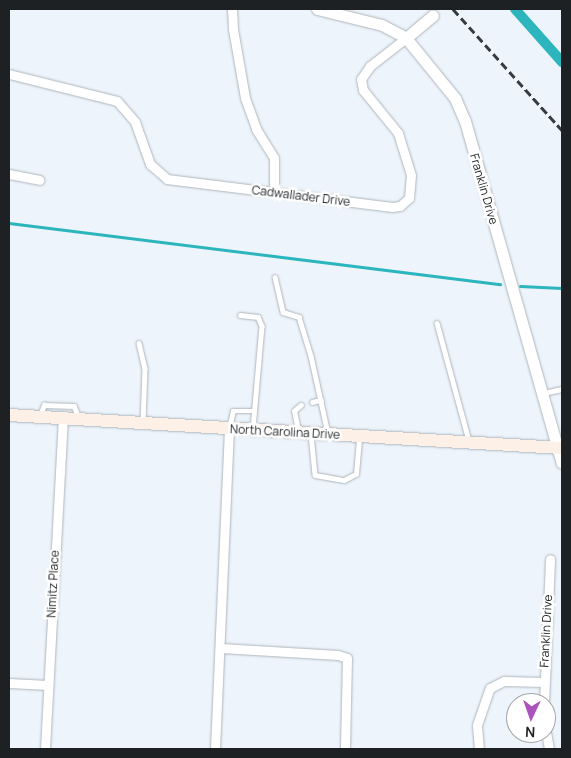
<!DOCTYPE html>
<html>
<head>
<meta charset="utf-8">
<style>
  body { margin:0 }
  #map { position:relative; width:571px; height:758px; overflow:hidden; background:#edf4fb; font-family:Manrope,sans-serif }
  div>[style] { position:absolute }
  .stream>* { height:3px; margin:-1.5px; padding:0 1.5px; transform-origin:1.5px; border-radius:1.5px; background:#2db5bd }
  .canal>* { height:10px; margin:-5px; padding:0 5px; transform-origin:5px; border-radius:5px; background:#2db5bd }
  .roads { filter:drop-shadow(0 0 1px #aeb5bb) drop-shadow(0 0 1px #aeb5bb) }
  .service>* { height:4.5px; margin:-2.25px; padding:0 2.25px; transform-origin:2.25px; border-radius:2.25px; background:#fff }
  .minor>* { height:9px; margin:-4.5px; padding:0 4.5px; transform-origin:4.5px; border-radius:4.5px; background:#fff }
  .tertiary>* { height:11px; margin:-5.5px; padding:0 5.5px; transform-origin:5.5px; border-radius:5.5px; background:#fff }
  .secondary>* { height:12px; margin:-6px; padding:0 6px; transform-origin:6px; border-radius:6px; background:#fdf0e6 }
  .rail>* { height:3px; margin-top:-1.5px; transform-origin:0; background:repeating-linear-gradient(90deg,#383b3e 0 8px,transparent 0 12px) }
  span { translate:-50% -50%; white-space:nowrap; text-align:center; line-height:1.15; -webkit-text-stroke:5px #fff; paint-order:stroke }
  .street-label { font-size:12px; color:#1e2123 }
  .frame { position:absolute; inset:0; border:10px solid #1e2123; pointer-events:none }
  .north { position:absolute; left:506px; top:693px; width:50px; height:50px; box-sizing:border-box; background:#fff; border:1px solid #a5a6a7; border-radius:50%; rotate:183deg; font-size:14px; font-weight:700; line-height:20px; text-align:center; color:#1e2123 }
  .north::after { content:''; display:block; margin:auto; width:18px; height:22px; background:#ac52bd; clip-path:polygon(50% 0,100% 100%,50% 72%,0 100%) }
</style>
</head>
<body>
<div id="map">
  <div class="stream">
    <i style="left:9px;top:223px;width:495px;rotate:7.1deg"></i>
    <i style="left:520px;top:286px;width:42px;rotate:2.7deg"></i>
  </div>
  <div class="canal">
    <i style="left:515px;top:9px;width:71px;rotate:48.4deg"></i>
  </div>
  <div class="roads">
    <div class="service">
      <i style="left:275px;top:277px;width:36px;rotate:77deg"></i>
      <i style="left:283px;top:312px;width:17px;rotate:17deg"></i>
      <i style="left:299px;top:317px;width:41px;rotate:72.9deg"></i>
      <i style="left:311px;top:356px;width:79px;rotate:77.6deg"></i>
      <i style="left:240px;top:315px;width:18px;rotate:6deg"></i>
      <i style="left:258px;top:317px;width:10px;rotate:66deg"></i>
      <i style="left:262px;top:326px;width:102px;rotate:95deg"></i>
      <i style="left:437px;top:323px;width:122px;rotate:74.8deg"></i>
      <i style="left:139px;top:343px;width:26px;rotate:77deg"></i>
      <i style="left:145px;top:368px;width:54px;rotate:92.1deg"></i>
      <i style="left:543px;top:393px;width:19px;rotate:-12deg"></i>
      <i style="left:312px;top:402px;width:9px;rotate:-13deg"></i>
      <i style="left:40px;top:415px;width:11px;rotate:-68deg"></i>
      <i style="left:44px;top:405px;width:30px;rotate:2deg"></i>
      <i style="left:74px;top:406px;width:13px;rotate:67deg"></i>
      <i style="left:229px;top:428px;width:17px;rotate:-77deg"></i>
      <i style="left:233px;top:411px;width:21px"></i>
      <i style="left:298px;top:431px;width:20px;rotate:-101deg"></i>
      <i style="left:294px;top:411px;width:9px;rotate:-41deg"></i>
      <i style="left:311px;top:434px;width:41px;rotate:84.4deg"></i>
      <i style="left:315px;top:475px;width:29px;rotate:10deg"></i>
      <i style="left:344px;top:480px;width:13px;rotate:-27deg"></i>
      <i style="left:356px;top:474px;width:36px;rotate:-85deg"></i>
    </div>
    <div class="minor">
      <i style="left:232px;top:9px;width:20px;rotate:87deg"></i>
      <i style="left:233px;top:29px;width:70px;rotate:80.1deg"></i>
      <i style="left:245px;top:98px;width:33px;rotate:70deg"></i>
      <i style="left:256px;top:129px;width:34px;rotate:58deg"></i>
      <i style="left:274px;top:158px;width:35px;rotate:90deg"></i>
      <i style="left:9px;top:74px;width:111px;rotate:14deg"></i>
      <i style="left:117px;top:101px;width:28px;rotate:49deg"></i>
      <i style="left:135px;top:122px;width:45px;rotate:70.3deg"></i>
      <i style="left:150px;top:164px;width:23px;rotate:41deg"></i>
      <i style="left:167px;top:179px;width:227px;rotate:7.1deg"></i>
      <i style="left:392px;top:207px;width:8px;rotate:-7deg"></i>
      <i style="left:400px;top:206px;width:12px;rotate:-42deg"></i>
      <i style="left:409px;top:198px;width:23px;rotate:-85deg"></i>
      <i style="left:411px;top:175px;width:44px;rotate:-107.2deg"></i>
      <i style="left:398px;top:133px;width:55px;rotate:-129.1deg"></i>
      <i style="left:363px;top:90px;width:11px;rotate:-100deg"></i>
      <i style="left:361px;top:79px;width:16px;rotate:-55deg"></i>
      <i style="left:370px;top:66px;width:46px;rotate:-37.9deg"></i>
      <i style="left:9px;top:174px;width:31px;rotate:11deg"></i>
      <i style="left:221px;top:648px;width:117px;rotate:3.4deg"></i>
      <i style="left:338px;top:655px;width:9px;rotate:18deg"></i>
      <i style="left:347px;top:658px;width:91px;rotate:91.3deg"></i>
      <i style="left:9px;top:683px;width:39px;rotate:3deg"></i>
      <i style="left:544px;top:703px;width:144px;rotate:-87.6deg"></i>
      <i style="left:546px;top:732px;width:17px;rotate:80deg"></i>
      <i style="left:45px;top:749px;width:330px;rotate:-86.9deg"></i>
      <i style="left:215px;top:749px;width:320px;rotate:-87.5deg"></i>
      <i style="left:479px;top:749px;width:24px;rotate:-95deg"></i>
      <i style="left:477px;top:725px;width:39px;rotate:-71deg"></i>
      <i style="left:490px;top:688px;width:16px;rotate:-27deg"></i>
      <i style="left:504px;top:681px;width:40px;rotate:1.4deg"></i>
    </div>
    <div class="tertiary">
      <i style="left:317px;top:9px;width:67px;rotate:13.8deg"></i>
      <i style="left:382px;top:25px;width:27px;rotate:28deg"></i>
      <i style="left:406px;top:38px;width:77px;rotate:50.8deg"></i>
      <i style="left:455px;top:98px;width:25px;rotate:67deg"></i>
      <i style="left:465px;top:121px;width:355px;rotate:74.2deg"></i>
      <i style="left:406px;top:38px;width:35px;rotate:-40deg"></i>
    </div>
    <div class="secondary">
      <i style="left:9px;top:415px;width:554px;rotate:3.42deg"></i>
    </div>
  </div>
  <div class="rail">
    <i style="left:453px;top:9px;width:163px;rotate:48deg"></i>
  </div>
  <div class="street-label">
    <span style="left:484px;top:189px;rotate:74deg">Franklin Drive</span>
    <span style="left:301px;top:196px;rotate:7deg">Cadwallader Drive</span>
    <span style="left:285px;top:432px;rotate:3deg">North Carolina Drive</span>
    <span style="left:53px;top:584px;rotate:-87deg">Nimitz Place</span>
    <span style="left:546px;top:631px;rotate:-87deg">Franklin Drive</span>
  </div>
  <div class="frame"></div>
  <div class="north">N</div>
</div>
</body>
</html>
